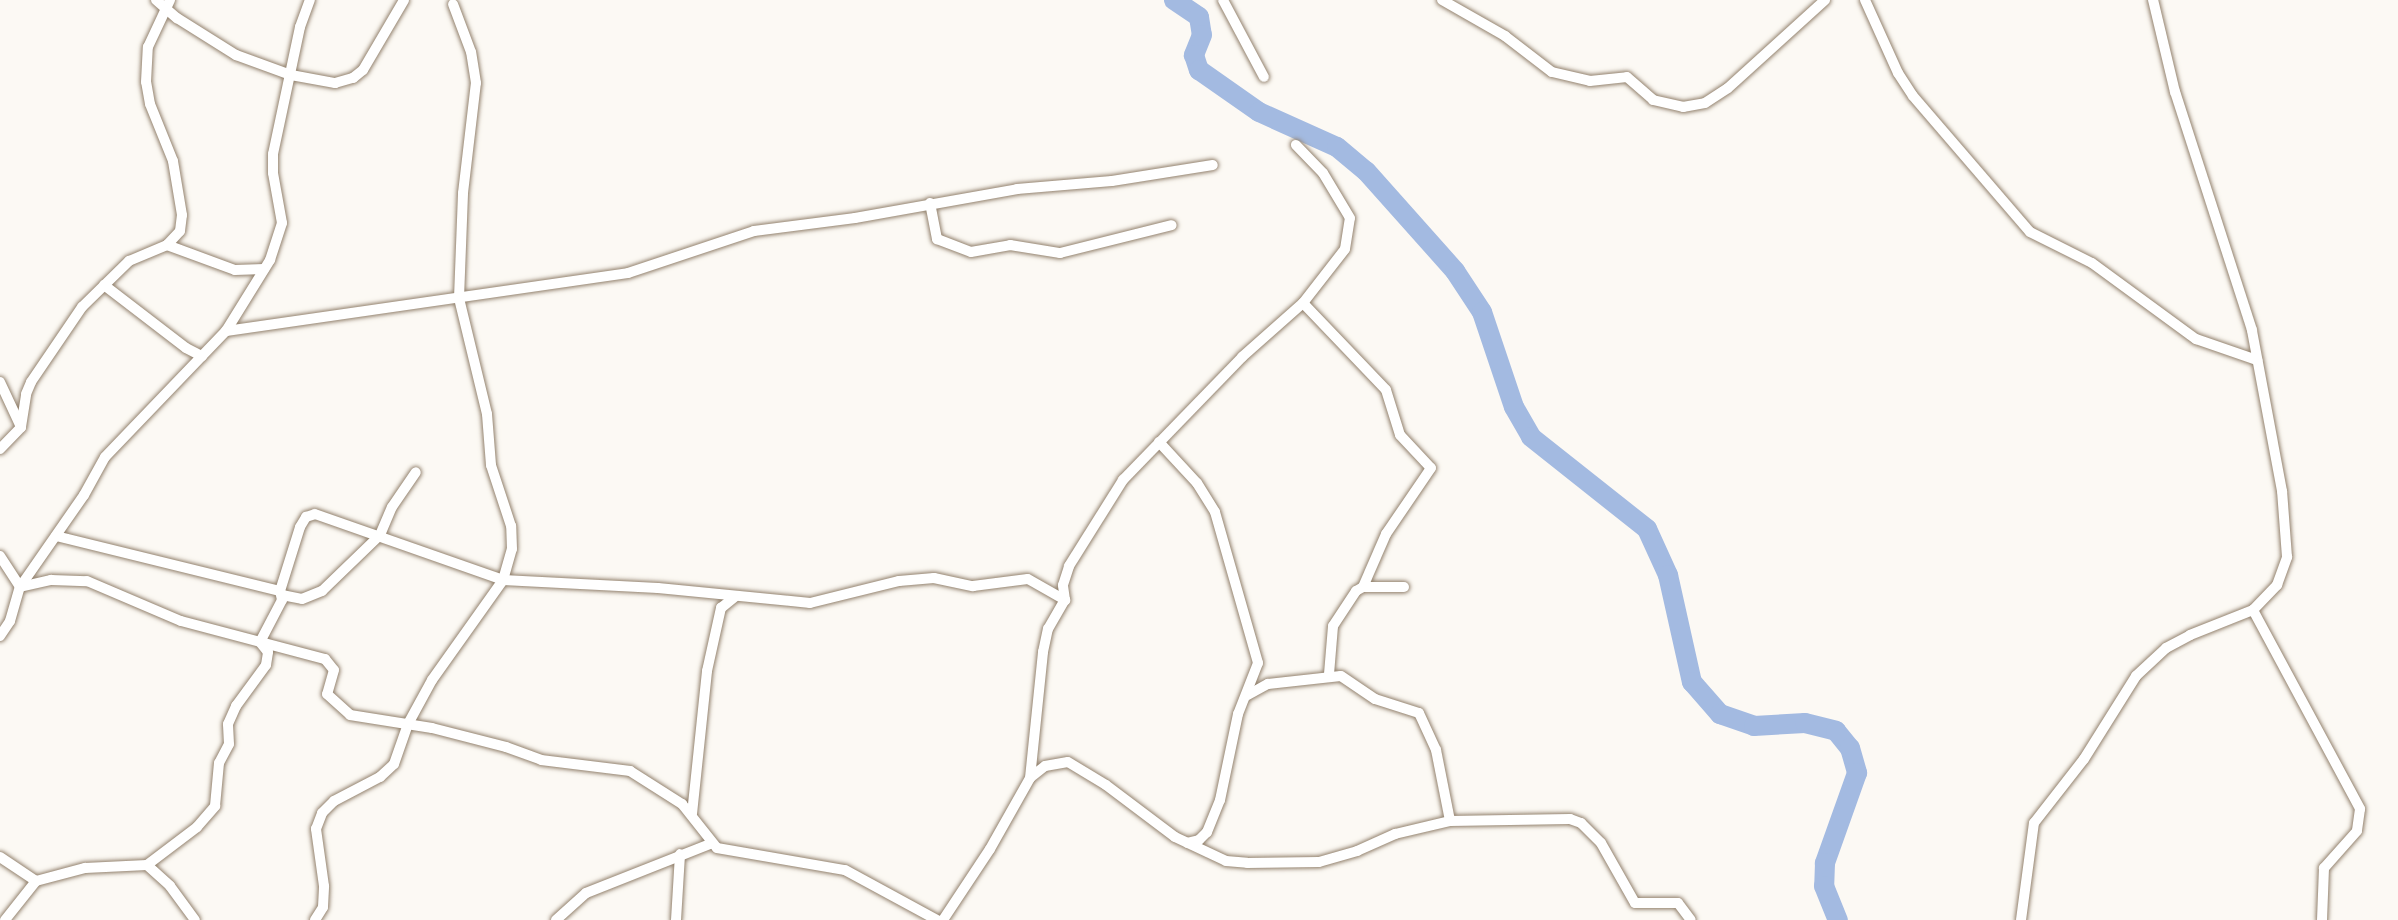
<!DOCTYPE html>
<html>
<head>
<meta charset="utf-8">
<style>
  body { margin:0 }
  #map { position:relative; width:2398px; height:920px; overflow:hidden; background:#fcf9f4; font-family:"Times New Roman",serif }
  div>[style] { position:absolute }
  .river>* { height:20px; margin:-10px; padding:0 10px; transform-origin:10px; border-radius:10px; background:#a3bae1 }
  .roads { filter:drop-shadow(0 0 2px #93826e) drop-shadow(0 0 2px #93826e) }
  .street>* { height:10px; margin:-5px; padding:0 5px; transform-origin:5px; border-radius:5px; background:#fff }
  span { translate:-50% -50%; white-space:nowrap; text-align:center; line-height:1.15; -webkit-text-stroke:5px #fff; paint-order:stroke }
</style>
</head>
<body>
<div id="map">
  <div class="river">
    <i style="left:1174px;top:0;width:30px;rotate:34deg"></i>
    <i style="left:1199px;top:17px;width:18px;rotate:81deg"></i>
    <i style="left:1202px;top:35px;width:22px;rotate:112deg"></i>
    <i style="left:1194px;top:55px;width:16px;rotate:72deg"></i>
    <i style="left:1199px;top:70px;width:73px;rotate:35deg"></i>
    <i style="left:1259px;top:112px;width:85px;rotate:24.2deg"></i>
    <i style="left:1337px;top:147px;width:38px;rotate:40deg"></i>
    <i style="left:1366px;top:171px;width:134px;rotate:48.3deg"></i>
    <i style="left:1455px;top:271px;width:49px;rotate:56.6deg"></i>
    <i style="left:1482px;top:312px;width:100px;rotate:71.4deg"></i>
    <i style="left:1514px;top:407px;width:34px;rotate:60deg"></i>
    <i style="left:1531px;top:437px;width:148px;rotate:38.4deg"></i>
    <i style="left:1647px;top:529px;width:51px;rotate:65.5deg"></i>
    <i style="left:1668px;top:575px;width:110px;rotate:77.4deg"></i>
    <i style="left:1692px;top:682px;width:43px;rotate:48.8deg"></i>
    <i style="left:1720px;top:714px;width:36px;rotate:19deg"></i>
    <i style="left:1754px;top:726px;width:51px;rotate:-3.4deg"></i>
    <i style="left:1805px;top:723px;width:32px;rotate:14deg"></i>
    <i style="left:1836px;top:731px;width:22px;rotate:51deg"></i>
    <i style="left:1850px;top:748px;width:26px;rotate:74deg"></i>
    <i style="left:1857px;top:773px;width:96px;rotate:109.6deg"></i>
    <i style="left:1825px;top:863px;width:23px;rotate:92deg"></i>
    <i style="left:1824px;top:886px;width:37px;rotate:68deg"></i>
  </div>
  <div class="roads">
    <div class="street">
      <i style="left:156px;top:0;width:28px;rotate:41deg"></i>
      <i style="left:177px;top:18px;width:70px;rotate:32.1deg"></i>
      <i style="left:236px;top:55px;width:59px;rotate:20deg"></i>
      <i style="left:291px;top:75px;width:45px;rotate:10.3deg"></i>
      <i style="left:335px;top:83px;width:19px;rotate:-16deg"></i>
      <i style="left:353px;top:78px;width:13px;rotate:-39deg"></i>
      <i style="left:363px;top:70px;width:81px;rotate:-59.6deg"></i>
      <i style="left:1223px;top:0;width:87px;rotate:62deg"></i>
      <i style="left:1442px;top:0;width:73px;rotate:29.7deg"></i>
      <i style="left:1505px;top:36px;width:59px;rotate:37.5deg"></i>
      <i style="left:1552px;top:72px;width:39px;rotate:13deg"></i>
      <i style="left:1590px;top:81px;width:37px;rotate:-6deg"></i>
      <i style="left:1627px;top:77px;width:35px;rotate:41deg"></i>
      <i style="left:1653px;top:100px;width:31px;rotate:13deg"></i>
      <i style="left:1683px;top:107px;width:22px;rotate:-10deg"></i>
      <i style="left:1705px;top:103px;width:27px;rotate:-33deg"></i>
      <i style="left:1728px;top:88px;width:131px;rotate:-42.2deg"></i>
      <i style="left:1865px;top:0;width:80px;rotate:65.7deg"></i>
      <i style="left:1898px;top:73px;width:27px;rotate:57deg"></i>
      <i style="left:1913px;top:96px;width:179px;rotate:49.3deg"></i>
      <i style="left:2030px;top:232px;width:69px;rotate:26.6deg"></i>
      <i style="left:2092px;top:263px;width:129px;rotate:36.2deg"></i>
      <i style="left:2196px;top:339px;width:65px;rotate:19deg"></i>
      <i style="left:930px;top:203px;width:37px;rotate:79deg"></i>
      <i style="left:937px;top:239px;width:36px;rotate:21deg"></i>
      <i style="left:971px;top:252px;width:40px;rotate:-10deg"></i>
      <i style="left:1010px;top:245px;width:51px;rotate:9.1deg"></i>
      <i style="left:1060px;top:253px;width:115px;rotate:-14deg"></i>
      <i style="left:167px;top:245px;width:72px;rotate:20.2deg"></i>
      <i style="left:235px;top:270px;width:29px;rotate:-2deg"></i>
      <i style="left:104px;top:285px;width:103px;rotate:37.5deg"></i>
      <i style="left:186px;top:348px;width:18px;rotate:27deg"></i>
      <i style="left:1303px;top:303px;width:120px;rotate:46.3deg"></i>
      <i style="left:1386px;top:390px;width:47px;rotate:72.7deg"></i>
      <i style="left:1400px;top:435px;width:45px;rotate:46.8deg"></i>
      <i style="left:1431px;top:468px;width:80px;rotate:124.3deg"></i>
      <i style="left:1386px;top:534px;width:58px;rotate:113.5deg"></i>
      <i style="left:226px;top:331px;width:406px;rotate:-8.2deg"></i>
      <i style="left:628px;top:273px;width:133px;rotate:-18.4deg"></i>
      <i style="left:754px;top:231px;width:102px;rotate:-7.3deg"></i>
      <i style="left:855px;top:218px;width:165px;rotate:-10.1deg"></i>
      <i style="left:1017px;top:189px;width:95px;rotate:-4.8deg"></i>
      <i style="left:1112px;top:181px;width:102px;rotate:-9deg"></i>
      <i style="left:0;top:382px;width:50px;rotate:65deg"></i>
      <i style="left:1159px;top:442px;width:56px;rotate:47.2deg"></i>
      <i style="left:1197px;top:483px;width:34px;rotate:58deg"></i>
      <i style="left:1215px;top:512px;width:157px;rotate:74.1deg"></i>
      <i style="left:1258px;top:663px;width:55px;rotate:111.4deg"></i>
      <i style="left:1238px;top:714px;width:88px;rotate:101.8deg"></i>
      <i style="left:1220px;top:800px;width:35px;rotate:112deg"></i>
      <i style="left:1207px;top:832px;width:11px;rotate:135deg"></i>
      <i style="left:1199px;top:840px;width:12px;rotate:166deg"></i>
      <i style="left:0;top:449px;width:30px;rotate:-46deg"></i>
      <i style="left:21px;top:427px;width:33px;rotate:-81deg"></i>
      <i style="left:26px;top:394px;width:13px;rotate:-67deg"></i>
      <i style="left:31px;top:382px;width:91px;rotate:-55.8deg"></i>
      <i style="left:82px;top:307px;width:66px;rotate:-44.4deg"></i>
      <i style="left:129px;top:261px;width:41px;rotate:-22.8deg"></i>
      <i style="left:167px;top:245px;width:19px;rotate:-47deg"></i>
      <i style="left:180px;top:231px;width:16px;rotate:-83deg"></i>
      <i style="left:182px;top:215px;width:55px;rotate:-99.5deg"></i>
      <i style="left:173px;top:161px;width:61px;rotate:-112deg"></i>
      <i style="left:150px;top:104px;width:22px;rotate:-100deg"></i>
      <i style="left:146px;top:82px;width:35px;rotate:-87deg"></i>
      <i style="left:148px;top:47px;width:52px;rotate:-64.9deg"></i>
      <i style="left:56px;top:536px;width:231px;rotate:13.8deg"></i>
      <i style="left:280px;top:591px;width:9px;rotate:77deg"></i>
      <i style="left:282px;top:600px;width:47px;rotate:117.6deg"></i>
      <i style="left:0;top:556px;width:37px;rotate:57deg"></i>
      <i style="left:20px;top:587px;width:32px;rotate:-13deg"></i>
      <i style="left:51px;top:580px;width:36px;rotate:2deg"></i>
      <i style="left:87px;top:581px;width:102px;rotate:23.1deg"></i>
      <i style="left:181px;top:621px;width:149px;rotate:14.8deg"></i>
      <i style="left:325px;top:659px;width:14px;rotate:51deg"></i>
      <i style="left:334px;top:670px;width:25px;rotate:106deg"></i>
      <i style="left:327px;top:694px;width:31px;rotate:42deg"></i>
      <i style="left:350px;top:715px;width:83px;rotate:9deg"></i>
      <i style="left:432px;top:728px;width:76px;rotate:14.4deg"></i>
      <i style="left:506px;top:747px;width:37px;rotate:20deg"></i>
      <i style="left:541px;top:760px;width:90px;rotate:7deg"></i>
      <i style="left:630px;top:771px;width:62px;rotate:32.4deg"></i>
      <i style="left:682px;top:804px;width:56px;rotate:51.5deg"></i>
      <i style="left:717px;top:848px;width:130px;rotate:9.8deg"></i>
      <i style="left:845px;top:870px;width:105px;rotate:28.5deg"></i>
      <i style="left:280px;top:591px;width:67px;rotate:-72.6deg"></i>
      <i style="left:300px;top:527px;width:12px;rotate:-59deg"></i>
      <i style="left:306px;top:517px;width:9px;rotate:-18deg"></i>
      <i style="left:315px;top:514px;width:199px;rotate:19.3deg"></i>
      <i style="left:503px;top:580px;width:155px;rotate:3deg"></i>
      <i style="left:658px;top:588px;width:153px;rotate:5.6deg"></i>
      <i style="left:810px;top:603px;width:92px;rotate:-13.9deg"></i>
      <i style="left:899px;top:581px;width:35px;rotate:-5deg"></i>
      <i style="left:934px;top:578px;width:40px;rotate:12deg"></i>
      <i style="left:973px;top:586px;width:55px;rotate:-7.3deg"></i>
      <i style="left:1028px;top:579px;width:43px;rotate:29.6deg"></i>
      <i style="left:282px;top:595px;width:20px;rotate:11deg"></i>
      <i style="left:302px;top:599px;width:22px;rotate:-22deg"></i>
      <i style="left:322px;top:591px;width:81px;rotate:-44deg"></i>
      <i style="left:380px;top:535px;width:30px;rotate:-67deg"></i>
      <i style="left:392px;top:507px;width:42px;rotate:-55.6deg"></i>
      <i style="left:2253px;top:610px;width:226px;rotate:61.7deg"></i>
      <i style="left:2360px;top:809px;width:22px;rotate:98deg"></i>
      <i style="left:2357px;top:831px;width:50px;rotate:131.7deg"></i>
      <i style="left:2324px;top:868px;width:52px;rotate:92.2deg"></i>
      <i style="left:0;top:636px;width:18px;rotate:-56deg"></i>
      <i style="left:10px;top:621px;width:35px;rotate:-74deg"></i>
      <i style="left:20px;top:587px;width:112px;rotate:-55.2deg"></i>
      <i style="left:84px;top:495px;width:43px;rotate:-61.1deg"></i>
      <i style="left:105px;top:457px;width:175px;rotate:-46.2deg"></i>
      <i style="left:226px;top:331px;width:84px;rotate:-58.2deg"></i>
      <i style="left:270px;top:260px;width:39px;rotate:-72deg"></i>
      <i style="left:282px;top:223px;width:51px;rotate:-100.2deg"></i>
      <i style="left:273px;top:173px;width:19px;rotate:-90deg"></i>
      <i style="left:273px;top:154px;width:130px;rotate:-78deg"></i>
      <i style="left:300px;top:27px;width:29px;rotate:-70deg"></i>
      <i style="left:1329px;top:674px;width:48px;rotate:-85.2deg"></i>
      <i style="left:1333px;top:626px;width:42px;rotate:-56.7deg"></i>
      <i style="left:1356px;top:591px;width:8px;rotate:-30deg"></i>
      <i style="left:1363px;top:587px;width:41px"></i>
      <i style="left:1246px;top:696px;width:25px;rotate:-29deg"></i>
      <i style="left:1268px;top:684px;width:73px;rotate:-6.3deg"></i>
      <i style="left:1341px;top:676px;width:41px;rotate:34.1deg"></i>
      <i style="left:1375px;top:699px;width:46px;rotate:17.7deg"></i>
      <i style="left:1419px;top:713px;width:41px;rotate:65.3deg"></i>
      <i style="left:1436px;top:750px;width:72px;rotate:78.8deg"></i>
      <i style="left:1031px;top:777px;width:18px;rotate:-38deg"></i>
      <i style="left:1045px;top:766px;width:23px;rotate:-10deg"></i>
      <i style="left:1068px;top:762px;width:44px;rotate:31.2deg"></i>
      <i style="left:1106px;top:785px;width:86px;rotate:37deg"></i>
      <i style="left:1175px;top:837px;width:56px;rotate:25.2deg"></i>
      <i style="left:1226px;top:861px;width:21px;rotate:5deg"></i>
      <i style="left:1247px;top:863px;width:72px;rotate:-0.8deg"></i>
      <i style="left:1319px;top:862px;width:40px;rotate:-16deg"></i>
      <i style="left:1357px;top:851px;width:42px;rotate:-24.1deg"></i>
      <i style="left:1395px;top:834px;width:57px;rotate:-13.3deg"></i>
      <i style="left:1450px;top:821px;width:120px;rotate:-1deg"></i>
      <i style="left:1570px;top:819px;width:12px;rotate:20deg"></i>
      <i style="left:1581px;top:823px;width:28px;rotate:45deg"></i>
      <i style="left:1601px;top:843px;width:69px;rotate:60.5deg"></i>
      <i style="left:1635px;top:903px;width:43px"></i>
      <i style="left:1678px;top:903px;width:21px;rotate:53deg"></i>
      <i style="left:692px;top:814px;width:144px;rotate:-84deg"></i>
      <i style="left:707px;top:671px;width:65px;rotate:-77.5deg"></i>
      <i style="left:721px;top:608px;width:19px;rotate:-39deg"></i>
      <i style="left:0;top:857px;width:43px;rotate:33.7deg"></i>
      <i style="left:36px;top:881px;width:51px;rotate:-14.9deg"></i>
      <i style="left:85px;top:868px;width:62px;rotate:-2.8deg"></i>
      <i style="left:147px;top:865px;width:31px;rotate:42deg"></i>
      <i style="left:170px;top:886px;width:42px;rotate:53.7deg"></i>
      <i style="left:147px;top:865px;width:63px;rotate:-37.2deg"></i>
      <i style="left:197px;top:827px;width:28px;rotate:-49deg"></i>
      <i style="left:215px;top:806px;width:43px;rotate:-84.7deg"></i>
      <i style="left:219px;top:763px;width:21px;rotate:-62deg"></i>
      <i style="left:229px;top:744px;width:20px;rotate:-93deg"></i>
      <i style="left:228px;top:724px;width:20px;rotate:-66deg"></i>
      <i style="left:236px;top:706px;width:51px;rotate:-53.8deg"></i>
      <i style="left:266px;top:665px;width:13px;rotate:-81deg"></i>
      <i style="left:268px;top:652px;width:13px;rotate:-129deg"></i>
      <i style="left:5px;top:920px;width:50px;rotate:-51.5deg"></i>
      <i style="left:315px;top:920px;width:15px;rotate:-58deg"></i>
      <i style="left:323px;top:907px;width:21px;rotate:-87deg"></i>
      <i style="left:324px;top:886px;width:58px;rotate:-98deg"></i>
      <i style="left:316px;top:829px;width:17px;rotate:-69deg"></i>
      <i style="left:322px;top:813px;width:17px;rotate:-45deg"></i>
      <i style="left:334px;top:801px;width:52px;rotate:-27.6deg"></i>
      <i style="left:380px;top:777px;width:19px;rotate:-43deg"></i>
      <i style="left:394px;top:764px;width:42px;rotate:-70.7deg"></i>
      <i style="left:408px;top:724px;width:50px;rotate:-61.4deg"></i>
      <i style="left:432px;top:680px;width:123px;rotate:-54.6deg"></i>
      <i style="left:503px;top:580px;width:32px;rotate:-74deg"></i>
      <i style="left:512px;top:549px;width:23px;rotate:-92deg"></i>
      <i style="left:511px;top:526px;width:64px;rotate:-108.2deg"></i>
      <i style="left:491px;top:465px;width:51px;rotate:-94.5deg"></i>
      <i style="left:487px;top:414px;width:119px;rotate:-103.6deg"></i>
      <i style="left:459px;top:298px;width:105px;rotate:-87.8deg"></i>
      <i style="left:463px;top:193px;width:111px;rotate:-83.3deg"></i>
      <i style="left:476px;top:83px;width:31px;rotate:-99deg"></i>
      <i style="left:471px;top:52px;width:51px;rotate:-110.6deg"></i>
      <i style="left:556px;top:920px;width:40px;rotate:-42deg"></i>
      <i style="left:586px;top:893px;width:133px;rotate:-21.6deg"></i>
      <i style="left:676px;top:920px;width:66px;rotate:-86.5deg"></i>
      <i style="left:943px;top:920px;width:85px;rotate:-56.5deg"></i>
      <i style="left:990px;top:849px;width:81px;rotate:-60.6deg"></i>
      <i style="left:1030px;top:778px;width:127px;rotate:-84.1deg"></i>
      <i style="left:1043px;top:652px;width:24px;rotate:-78deg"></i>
      <i style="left:1048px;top:629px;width:34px;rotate:-60deg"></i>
      <i style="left:1065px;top:600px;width:15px;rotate:-98deg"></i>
      <i style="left:1063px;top:585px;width:20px;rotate:-72deg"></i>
      <i style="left:1069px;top:566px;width:102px;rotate:-57.9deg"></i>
      <i style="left:1123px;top:480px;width:171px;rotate:-45.9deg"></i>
      <i style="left:1242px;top:357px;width:81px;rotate:-41.5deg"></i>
      <i style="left:1303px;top:303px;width:68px;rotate:-52.1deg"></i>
      <i style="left:1345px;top:249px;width:31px;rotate:-81deg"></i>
      <i style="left:1350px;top:218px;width:52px;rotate:-121deg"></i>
      <i style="left:1323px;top:173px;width:39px;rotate:-134deg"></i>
      <i style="left:2021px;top:920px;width:98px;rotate:-82.4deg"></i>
      <i style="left:2034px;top:823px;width:81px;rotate:-52deg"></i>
      <i style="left:2084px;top:759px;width:98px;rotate:-57.9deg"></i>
      <i style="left:2136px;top:676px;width:41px;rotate:-43deg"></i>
      <i style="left:2166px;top:648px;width:27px;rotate:-28deg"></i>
      <i style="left:2190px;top:635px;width:68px;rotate:-21.6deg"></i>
      <i style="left:2253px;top:610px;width:35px;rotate:-46deg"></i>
      <i style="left:2277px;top:585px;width:30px;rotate:-70deg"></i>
      <i style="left:2287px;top:557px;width:66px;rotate:-94.3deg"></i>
      <i style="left:2282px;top:491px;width:164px;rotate:-100.6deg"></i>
      <i style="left:2252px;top:330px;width:250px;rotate:-107.9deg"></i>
      <i style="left:2175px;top:92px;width:95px;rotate:-103.4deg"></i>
    </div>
  </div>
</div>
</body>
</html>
